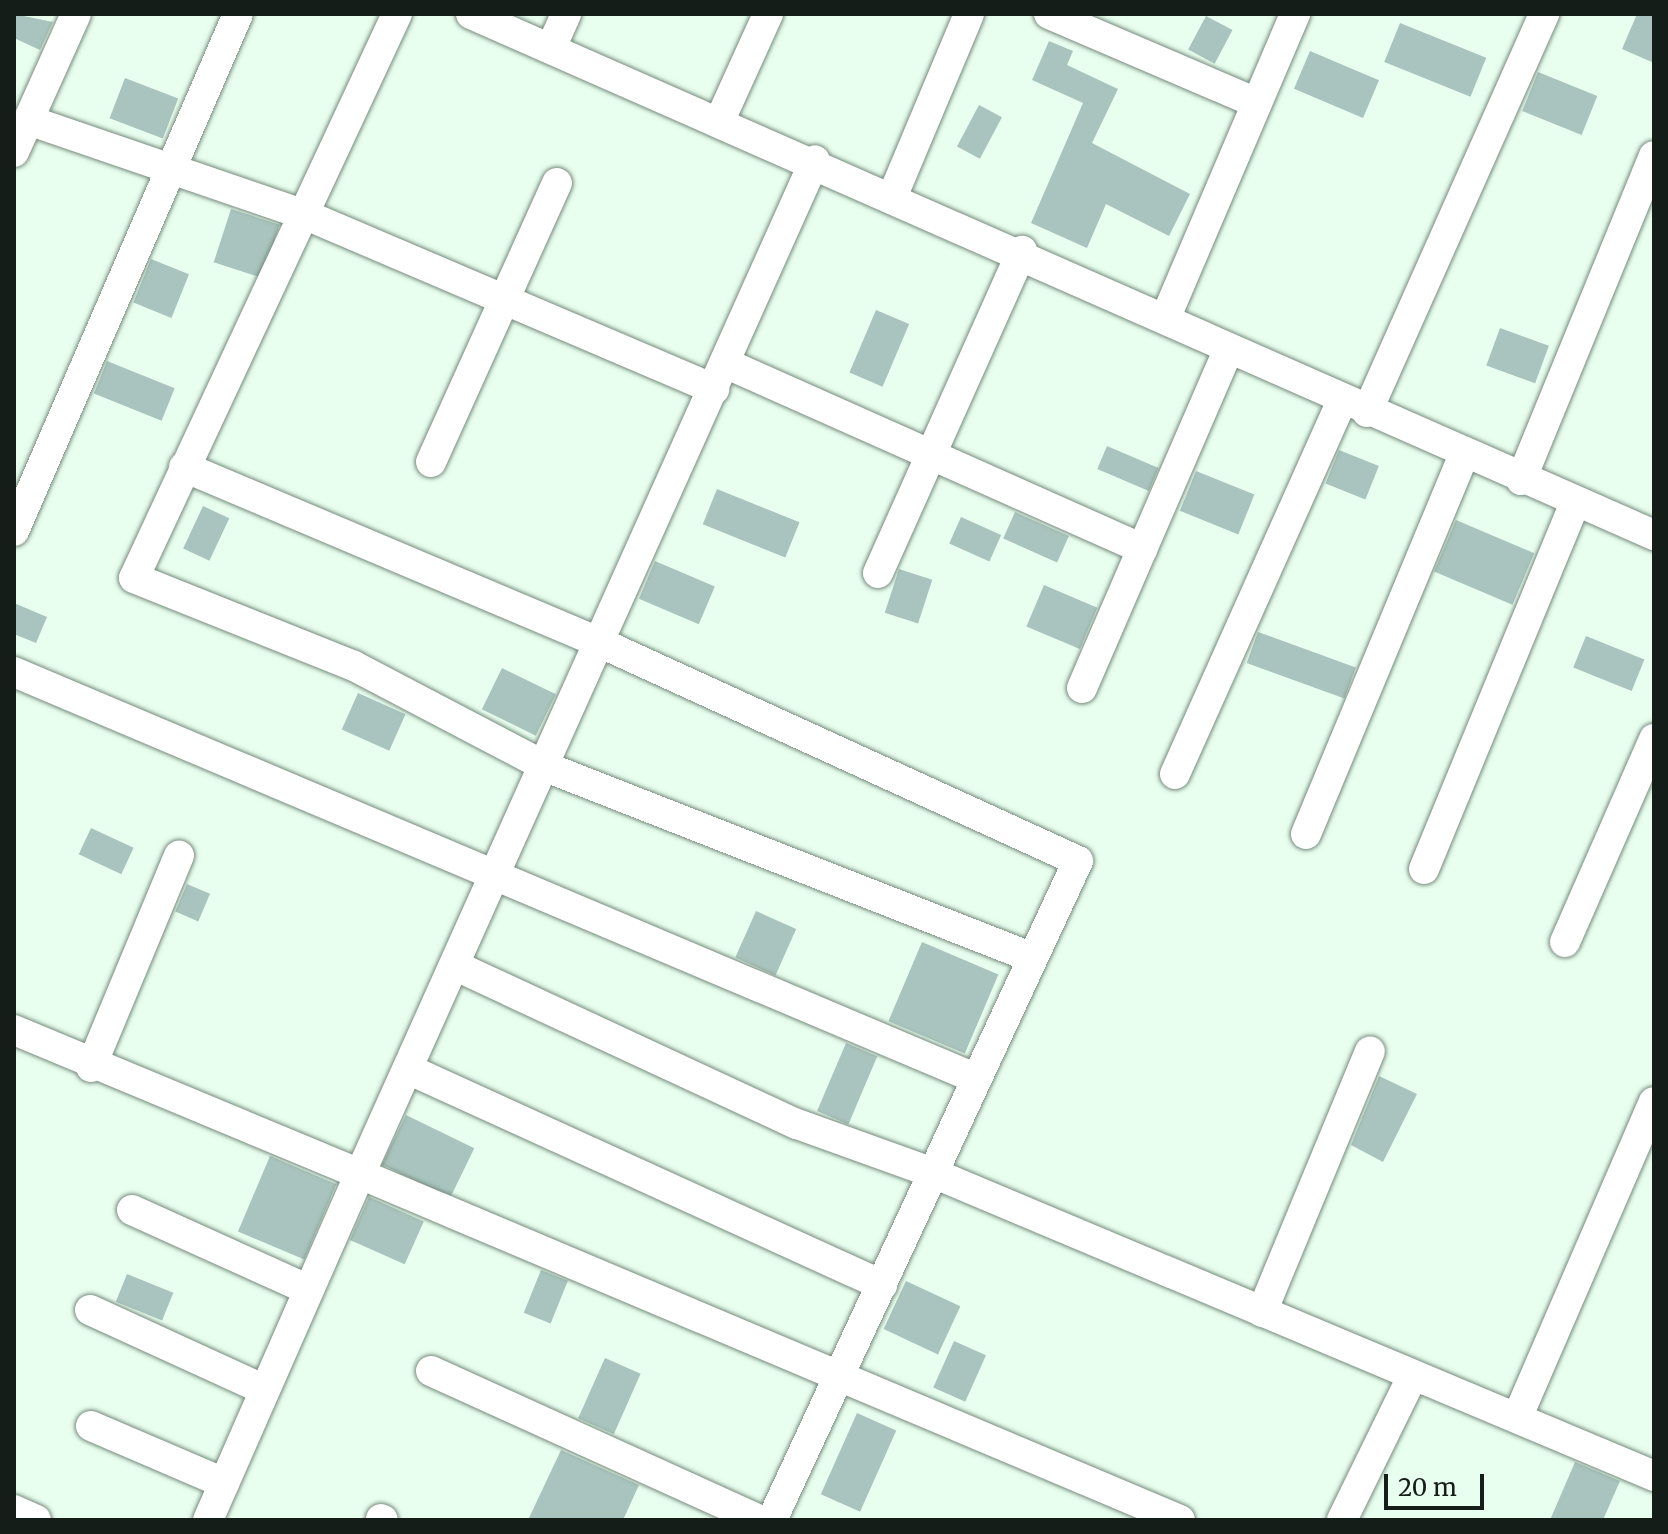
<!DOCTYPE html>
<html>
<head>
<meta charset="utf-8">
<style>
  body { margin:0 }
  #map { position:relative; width:1668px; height:1534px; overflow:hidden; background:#e8feef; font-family:Merriweather,serif }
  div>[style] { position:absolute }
  .building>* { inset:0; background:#a9c4be; transform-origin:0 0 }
  .roads { filter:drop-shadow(0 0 2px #768a7d) drop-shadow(0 0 2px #768a7d) }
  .minor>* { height:30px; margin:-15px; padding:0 15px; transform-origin:15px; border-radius:15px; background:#fff }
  span { translate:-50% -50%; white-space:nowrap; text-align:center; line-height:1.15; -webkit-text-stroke:6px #e8feef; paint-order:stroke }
  .frame { position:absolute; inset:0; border:16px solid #151d18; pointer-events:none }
  .scale { position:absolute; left:1384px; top:1474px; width:100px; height:36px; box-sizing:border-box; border:4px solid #151d18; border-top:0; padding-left:10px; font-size:24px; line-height:28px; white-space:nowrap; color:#151d18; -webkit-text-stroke:6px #e8feef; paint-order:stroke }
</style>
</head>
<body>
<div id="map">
  <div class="building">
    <i style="clip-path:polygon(14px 14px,53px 22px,40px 50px,14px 38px)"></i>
    <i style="clip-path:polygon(1637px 14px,1654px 14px,1654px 63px,1622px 49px)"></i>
    <i style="left:1206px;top:16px;width:30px;height:38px;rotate:28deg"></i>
    <i style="left:1400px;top:23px;width:93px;height:42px;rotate:22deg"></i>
    <i style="clip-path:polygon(1049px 41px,1073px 51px,1067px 65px,1118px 89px,1092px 143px,1190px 194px,1169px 236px,1106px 204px,1087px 248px,1031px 223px,1083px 103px,1032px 80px)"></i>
    <i style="left:1310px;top:51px;width:75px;height:41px;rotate:23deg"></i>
    <i style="left:1538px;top:72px;width:64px;height:42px;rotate:22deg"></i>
    <i style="left:125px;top:78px;width:57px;height:43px;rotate:21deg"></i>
    <i style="left:979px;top:105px;width:26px;height:47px;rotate:28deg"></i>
    <i style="left:231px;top:209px;width:51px;height:56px;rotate:18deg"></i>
    <i style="left:151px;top:259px;width:41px;height:47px;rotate:22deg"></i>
    <i style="left:876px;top:310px;width:36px;height:68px;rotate:23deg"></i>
    <i style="left:1500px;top:328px;width:52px;height:40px;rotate:20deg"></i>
    <i style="left:107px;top:361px;width:73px;height:35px;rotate:22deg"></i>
    <i style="left:1107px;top:446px;width:56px;height:25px;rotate:23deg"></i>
    <i style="left:1339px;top:450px;width:43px;height:36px;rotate:22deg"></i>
    <i style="left:1196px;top:471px;width:63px;height:43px;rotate:22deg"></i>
    <i style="left:717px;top:489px;width:89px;height:38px;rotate:22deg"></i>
    <i style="left:203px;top:506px;width:29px;height:47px;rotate:25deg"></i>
    <i style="left:1015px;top:512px;width:59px;height:29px;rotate:24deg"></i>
    <i style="left:961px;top:517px;width:44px;height:29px;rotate:24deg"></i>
    <i style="left:1456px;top:520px;width:85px;height:56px;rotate:23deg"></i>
    <i style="left:655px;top:561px;width:65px;height:41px;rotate:23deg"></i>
    <i style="left:899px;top:569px;width:35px;height:46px;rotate:18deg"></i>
    <i style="left:1044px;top:585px;width:58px;height:45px;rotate:23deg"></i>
    <i style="clip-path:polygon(14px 603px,47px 617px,36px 643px,14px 634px)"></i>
    <i style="left:1258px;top:632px;width:104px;height:33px;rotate:20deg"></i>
    <i style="left:1586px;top:636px;width:63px;height:34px;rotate:22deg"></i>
    <i style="left:502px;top:668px;width:60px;height:46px;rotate:26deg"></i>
    <i style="left:358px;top:693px;width:52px;height:40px;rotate:24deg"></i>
    <i style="left:91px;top:828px;width:47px;height:29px;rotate:25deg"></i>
    <i style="left:187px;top:884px;width:25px;height:30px;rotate:23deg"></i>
    <i style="left:756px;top:911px;width:44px;height:51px;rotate:24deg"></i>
    <i style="left:922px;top:942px;width:83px;height:86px;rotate:23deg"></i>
    <i style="left:846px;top:1043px;width:34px;height:74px;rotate:23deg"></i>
    <i style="clip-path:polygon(1379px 1076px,1417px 1094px,1383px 1162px,1351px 1145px)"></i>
    <i style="left:406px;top:1115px;width:76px;height:55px;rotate:26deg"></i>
    <i style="left:270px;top:1156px;width:72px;height:82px;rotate:23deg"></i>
    <i style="left:369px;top:1197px;width:60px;height:47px;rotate:24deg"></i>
    <i style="left:541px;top:1270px;width:29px;height:46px;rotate:22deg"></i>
    <i style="left:127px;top:1274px;width:50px;height:30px;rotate:22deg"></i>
    <i style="left:906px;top:1281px;width:60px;height:53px;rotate:25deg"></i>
    <i style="left:954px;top:1341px;width:35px;height:51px;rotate:24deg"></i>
    <i style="left:605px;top:1358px;width:39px;height:66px;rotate:24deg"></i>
    <i style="left:857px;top:1413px;width:43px;height:89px;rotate:24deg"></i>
    <i style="clip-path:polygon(561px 1450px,639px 1485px,623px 1520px,528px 1520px)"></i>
    <i style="clip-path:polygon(1575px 1462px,1620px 1481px,1603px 1520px,1550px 1520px)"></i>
  </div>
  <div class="roads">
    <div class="minor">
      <i style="left:397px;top:14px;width:622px;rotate:115deg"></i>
      <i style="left:134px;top:578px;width:237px;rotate:21.8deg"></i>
      <i style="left:354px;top:666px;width:217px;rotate:27.7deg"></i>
      <i style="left:546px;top:767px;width:523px;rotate:21.41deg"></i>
      <i style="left:471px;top:14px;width:1293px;rotate:23.77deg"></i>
      <i style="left:1049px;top:14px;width:226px;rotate:23.2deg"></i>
      <i style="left:551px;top:48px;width:37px;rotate:-66deg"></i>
      <i style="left:28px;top:120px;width:294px;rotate:18.9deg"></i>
      <i style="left:306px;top:215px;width:444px;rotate:23.1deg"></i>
      <i style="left:720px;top:120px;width:116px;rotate:-65.6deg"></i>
      <i style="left:14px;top:152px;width:151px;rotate:-65.8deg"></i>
      <i style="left:893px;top:195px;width:196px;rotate:-67.2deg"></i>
      <i style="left:1165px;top:319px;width:332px;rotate:-66.9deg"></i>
      <i style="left:725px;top:363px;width:457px;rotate:24deg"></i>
      <i style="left:1367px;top:412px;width:436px;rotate:-66deg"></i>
      <i style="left:431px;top:462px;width:306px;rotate:-65.7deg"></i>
      <i style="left:184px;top:467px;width:455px;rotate:22.9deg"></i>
      <i style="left:603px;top:644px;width:522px;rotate:24.55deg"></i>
      <i style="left:1078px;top:861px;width:727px;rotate:114.91deg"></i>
      <i style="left:1521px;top:480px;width:350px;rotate:-67.7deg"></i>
      <i style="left:14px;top:531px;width:563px;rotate:-66.57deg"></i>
      <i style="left:878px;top:573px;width:353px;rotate:-65.9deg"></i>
      <i style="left:14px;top:672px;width:1045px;rotate:22.91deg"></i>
      <i style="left:1082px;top:688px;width:369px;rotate:-66.6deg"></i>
      <i style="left:1175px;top:774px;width:410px;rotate:-65.9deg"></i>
      <i style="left:1306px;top:834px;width:411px;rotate:-67.4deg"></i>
      <i style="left:1424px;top:869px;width:397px;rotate:-67.6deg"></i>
      <i style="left:1565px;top:942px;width:222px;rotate:-66.3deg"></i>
      <i style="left:456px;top:966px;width:376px;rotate:24.9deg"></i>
      <i style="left:797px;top:1124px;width:145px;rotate:19.8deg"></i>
      <i style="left:933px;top:1173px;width:782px;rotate:22.79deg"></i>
      <i style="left:14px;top:1030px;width:375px;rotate:22.6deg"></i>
      <i style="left:360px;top:1174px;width:1111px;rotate:-65.83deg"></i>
      <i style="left:91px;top:1067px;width:229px;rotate:-67.4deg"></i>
      <i style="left:410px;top:1070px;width:519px;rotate:24.49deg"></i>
      <i style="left:132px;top:1210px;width:194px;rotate:24.3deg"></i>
      <i style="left:90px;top:1310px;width:192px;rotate:24.6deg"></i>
      <i style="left:1262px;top:1312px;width:282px;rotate:-67.5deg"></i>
      <i style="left:431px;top:1371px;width:361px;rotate:24.4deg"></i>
      <i style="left:1517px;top:1418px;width:344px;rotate:-66.6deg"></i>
      <i style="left:91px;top:1426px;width:145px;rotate:23.2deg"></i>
      <i style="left:14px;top:1510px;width:24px;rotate:24deg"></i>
      <i style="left:381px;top:1519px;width:2px;rotate:27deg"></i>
      <i style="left:208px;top:1520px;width:378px;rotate:-66.3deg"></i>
      <i style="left:360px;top:1174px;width:890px;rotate:22.88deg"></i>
      <i style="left:1342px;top:1520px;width:161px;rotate:-63.9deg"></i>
    </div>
  </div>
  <div class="frame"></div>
  <div class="scale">20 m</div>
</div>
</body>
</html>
